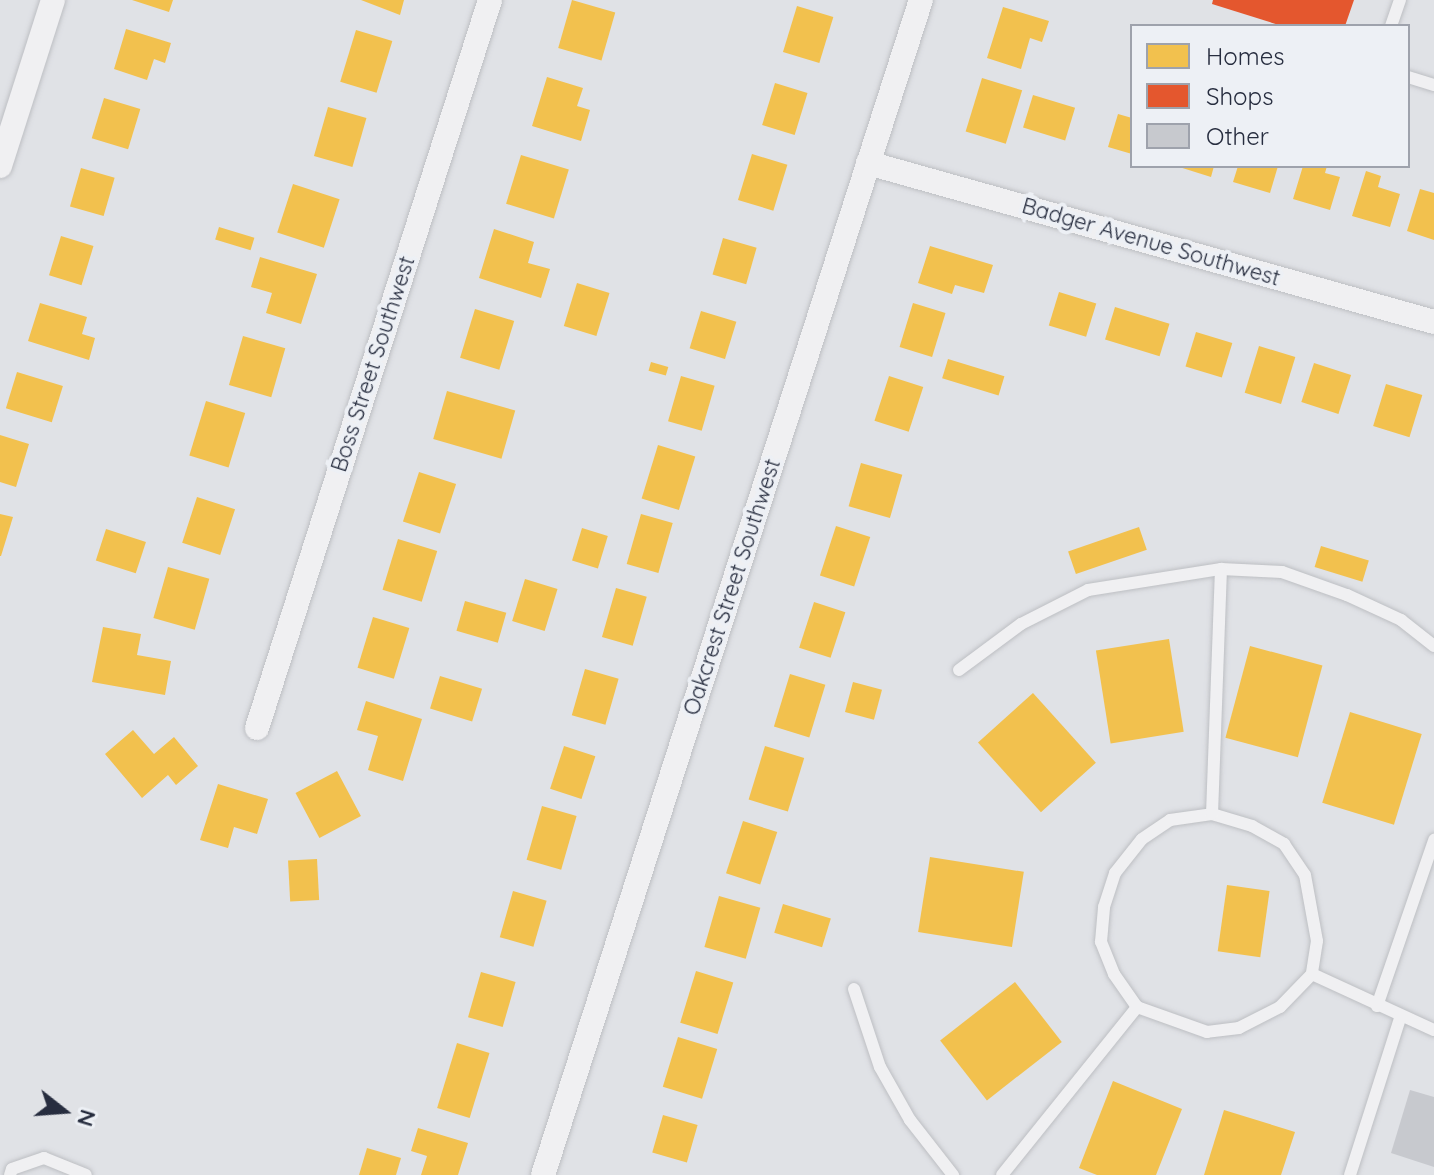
<!DOCTYPE html>
<html>
<head>
<meta charset="utf-8">
<style>
  body { margin:0 }
  #map { position:relative; width:1434px; height:1175px; overflow:hidden; background:#e0e2e6; font-family:Quicksand,sans-serif }
  div>[style] { position:absolute }
  .homes>* { inset:0; background:#f2c14e; transform-origin:0 0 }
  .shops>* { inset:0; background:#e4572e }
  .building>* { inset:0; background:#c7c9ce }
  .roads { filter:drop-shadow(0 0 2px #bdbfc3) drop-shadow(0 0 2px #bdbfc3) }
  .service>* { height:12px; margin:-6px; padding:0 6px; transform-origin:6px; border-radius:6px; background:#f0f0f2 }
  .minor>* { height:24px; margin:-12px; padding:0 12px; transform-origin:12px; border-radius:12px; background:#f0f0f2 }
  span { translate:-50% -50%; white-space:nowrap; text-align:center; line-height:1.15; -webkit-text-stroke:8px #edf0f5; paint-order:stroke }
  .street-label { font-size:22px; color:#272d3f }
  .legend { position:absolute; left:1130px; top:24px; width:280px; height:144px; box-sizing:border-box; background:#edf0f5; border:2px solid #9ea2ac; margin:0; padding:10px 14px; list-style:none; font-size:24px; color:#272d3f }
  .legend li { display:flex; align-items:center; gap:16px; height:40px }
  .legend b { width:40px; border:2px solid #9ea2ac }
  .north { position:absolute; left:24px; top:1071px; width:80px; height:80px; -webkit-text-stroke:6px #edf0f5; paint-order:stroke; rotate:107deg; font-size:22px; font-weight:700; line-height:32px; text-align:center; color:#272d3f }
  .north::after { content:''; display:block; margin:auto; width:28px; height:36px; background:#272d3f; clip-path:polygon(50% 0,100% 100%,50% 72%,0 100%) }
</style>
</head>
<body>
<div id="map">
  <div class="homes">
    <i style="clip-path:polygon(132px 0,173px 0,169px 12px)"></i>
    <i style="clip-path:polygon(361px 0,404px 0,400px 15px)"></i>
    <i style="left:572px;top:0;width:45px;height:50px;rotate:16deg"></i>
    <i style="left:797px;top:6px;width:38px;height:48px;rotate:17deg"></i>
    <i style="clip-path:polygon(1003px 7px,1049px 21px,1042px 42px,1030px 38px,1021px 69px,987px 58px)"></i>
    <i style="clip-path:polygon(126px 29px,171px 43px,165px 63px,154px 59px,147px 80px,114px 69px)"></i>
    <i style="left:356px;top:30px;width:38px;height:54px;rotate:17deg"></i>
    <i style="clip-path:polygon(547px 77px,583px 88px,577px 106px,590px 110px,581px 141px,532px 126px)"></i>
    <i style="left:982px;top:78px;width:42px;height:56px;rotate:17deg"></i>
    <i style="left:775px;top:83px;width:34px;height:44px;rotate:17deg"></i>
    <i style="left:1033px;top:95px;width:44px;height:34px;rotate:17deg"></i>
    <i style="left:104px;top:98px;width:38px;height:42px;rotate:17deg"></i>
    <i style="left:328px;top:107px;width:40px;height:51px;rotate:16deg"></i>
    <i style="clip-path:polygon(1118px 114px,1132px 118px,1132px 154px,1108px 147px)"></i>
    <i style="left:752px;top:154px;width:37px;height:48px;rotate:17deg"></i>
    <i style="left:521px;top:155px;width:50px;height:51px;rotate:17deg"></i>
    <i style="clip-path:polygon(1176px 166px,1214px 166px,1211px 177px)"></i>
    <i style="clip-path:polygon(1238px 166px,1278px 166px,1270px 193px,1233px 182px)"></i>
    <i style="clip-path:polygon(1303px 166px,1327px 166px,1325px 173px,1340px 177px,1330px 210px,1293px 199px)"></i>
    <i style="left:81px;top:168px;width:35px;height:40px;rotate:16deg"></i>
    <i style="clip-path:polygon(1366px 171px,1381px 176px,1378px 187px,1400px 194px,1390px 227px,1352px 216px)"></i>
    <i style="left:293px;top:184px;width:49px;height:51px;rotate:18deg"></i>
    <i style="clip-path:polygon(1420px 189px,1434px 193px,1434px 240px,1407px 231px)"></i>
    <i style="left:219px;top:227px;width:37px;height:13px;rotate:17deg"></i>
    <i style="clip-path:polygon(494px 229px,534px 242px,528px 263px,550px 269px,541px 298px,479px 278px)"></i>
    <i style="left:61px;top:236px;width:34px;height:41px;rotate:17deg"></i>
    <i style="left:723px;top:238px;width:35px;height:38px;rotate:16deg"></i>
    <i style="clip-path:polygon(930px 246px,993px 265px,984px 293px,955px 285px,952px 294px,918px 283px)"></i>
    <i style="clip-path:polygon(260px 257px,317px 274px,301px 324px,266px 313px,272px 293px,251px 287px)"></i>
    <i style="left:577px;top:283px;width:34px;height:45px;rotate:17deg"></i>
    <i style="left:1059px;top:292px;width:39px;height:35px;rotate:17deg"></i>
    <i style="clip-path:polygon(40px 303px,87px 317px,82px 334px,95px 338px,89px 360px,28px 341px)"></i>
    <i style="left:913px;top:303px;width:34px;height:46px;rotate:17deg"></i>
    <i style="left:1115px;top:307px;width:57px;height:34px;rotate:17deg"></i>
    <i style="left:475px;top:309px;width:41px;height:51px;rotate:17deg"></i>
    <i style="left:701px;top:311px;width:37px;height:39px;rotate:17deg"></i>
    <i style="left:1196px;top:332px;width:38px;height:36px;rotate:17deg"></i>
    <i style="left:243px;top:336px;width:44px;height:51px;rotate:16deg"></i>
    <i style="left:1259px;top:346px;width:38px;height:49px;rotate:17deg"></i>
    <i style="left:948px;top:359px;width:59px;height:20px;rotate:17deg"></i>
    <i style="left:651px;top:362px;width:18px;height:9px;rotate:16deg"></i>
    <i style="left:1314px;top:363px;width:39px;height:41px;rotate:18deg"></i>
    <i style="left:17px;top:372px;width:48px;height:38px;rotate:17deg"></i>
    <i style="left:681px;top:376px;width:35px;height:47px;rotate:16deg"></i>
    <i style="left:889px;top:376px;width:36px;height:47px;rotate:18deg"></i>
    <i style="left:1386px;top:384px;width:38px;height:44px;rotate:17deg"></i>
    <i style="left:447px;top:391px;width:71px;height:50px;rotate:16deg"></i>
    <i style="left:206px;top:401px;width:41px;height:57px;rotate:17deg"></i>
    <i style="clip-path:polygon(0 435px,29px 444px,16px 487px,0 482px)"></i>
    <i style="left:658px;top:445px;width:39px;height:56px;rotate:17deg"></i>
    <i style="left:861px;top:463px;width:43px;height:45px;rotate:16deg"></i>
    <i style="left:419px;top:472px;width:39px;height:52px;rotate:18deg"></i>
    <i style="left:197px;top:497px;width:40px;height:48px;rotate:18deg"></i>
    <i style="clip-path:polygon(0 514px,13px 517px,1px 556px,0 556px)"></i>
    <i style="left:641px;top:514px;width:33px;height:52px;rotate:16deg"></i>
    <i style="left:836px;top:526px;width:36px;height:52px;rotate:18deg"></i>
    <i style="left:1139px;top:527px;width:24px;height:75px;rotate:71deg"></i>
    <i style="left:582px;top:528px;width:27px;height:34px;rotate:17deg"></i>
    <i style="left:106px;top:529px;width:42px;height:33px;rotate:18deg"></i>
    <i style="left:398px;top:539px;width:41px;height:53px;rotate:17deg"></i>
    <i style="left:1321px;top:546px;width:50px;height:22px;rotate:17deg"></i>
    <i style="left:168px;top:567px;width:43px;height:53px;rotate:16deg"></i>
    <i style="left:525px;top:579px;width:34px;height:44px;rotate:17deg"></i>
    <i style="left:616px;top:588px;width:32px;height:51px;rotate:16deg"></i>
    <i style="left:465px;top:601px;width:43px;height:31px;rotate:16deg"></i>
    <i style="left:814px;top:602px;width:33px;height:48px;rotate:18deg"></i>
    <i style="left:373px;top:617px;width:38px;height:53px;rotate:17deg"></i>
    <i style="clip-path:polygon(103px 627px,141px 634px,137px 655px,171px 661px,165px 695px,92px 682px)"></i>
    <i style="left:1169px;top:639px;width:94px;height:74px;rotate:81deg"></i>
    <i style="left:1250px;top:646px;width:75px;height:95px;rotate:15deg"></i>
    <i style="left:585px;top:669px;width:35px;height:48px;rotate:16deg"></i>
    <i style="left:790px;top:674px;width:37px;height:55px;rotate:17deg"></i>
    <i style="left:440px;top:676px;width:44px;height:34px;rotate:17deg"></i>
    <i style="left:853px;top:682px;width:30px;height:31px;rotate:15deg"></i>
    <i style="left:1033px;top:693px;width:94px;height:74px;rotate:48deg"></i>
    <i style="clip-path:polygon(366px 701px,422px 719px,403px 781px,368px 770px,378px 736px,357px 730px)"></i>
    <i style="left:1350px;top:712px;width:75px;height:95px;rotate:17deg"></i>
    <i style="clip-path:polygon(133px 730px,154px 754px,174px 737px,198px 766px,176px 785px,168px 775px,142px 798px,105px 754px)"></i>
    <i style="left:564px;top:746px;width:33px;height:45px;rotate:18deg"></i>
    <i style="left:765px;top:746px;width:41px;height:56px;rotate:17deg"></i>
    <i style="left:337px;top:771px;width:51px;height:47px;rotate:62deg"></i>
    <i style="clip-path:polygon(218px 784px,268px 799px,257px 834px,234px 827px,228px 848px,200px 840px)"></i>
    <i style="left:542px;top:806px;width:36px;height:56px;rotate:16deg"></i>
    <i style="left:743px;top:821px;width:36px;height:55px;rotate:18deg"></i>
    <i style="left:930px;top:857px;width:95px;height:76px;rotate:9deg"></i>
    <i style="left:317px;top:859px;width:41px;height:29px;rotate:87deg"></i>
    <i style="left:1227px;top:885px;width:43px;height:67px;rotate:8deg"></i>
    <i style="left:513px;top:891px;width:35px;height:48px;rotate:16deg"></i>
    <i style="left:719px;top:896px;width:43px;height:53px;rotate:16deg"></i>
    <i style="left:783px;top:904px;width:50px;height:30px;rotate:17deg"></i>
    <i style="left:696px;top:971px;width:39px;height:54px;rotate:17deg"></i>
    <i style="left:481px;top:972px;width:36px;height:47px;rotate:16deg"></i>
    <i style="left:1015px;top:982px;width:76px;height:95px;rotate:52deg"></i>
    <i style="left:678px;top:1037px;width:41px;height:52px;rotate:17deg"></i>
    <i style="left:457px;top:1043px;width:34px;height:68px;rotate:17deg"></i>
    <i style="clip-path:polygon(1113px 1081px,1182px 1109px,1156px 1175px,1097px 1175px,1079px 1168px)"></i>
    <i style="clip-path:polygon(1224px 1110px,1295px 1132px,1281px 1175px,1204px 1175px)"></i>
    <i style="left:663px;top:1115px;width:36px;height:39px;rotate:16deg"></i>
    <i style="clip-path:polygon(418px 1128px,468px 1143px,458px 1175px,421px 1175px,427px 1156px,411px 1151px)"></i>
    <i style="clip-path:polygon(367px 1148px,401px 1158px,396px 1175px,359px 1175px)"></i>
  </div>
  <div class="shops">
    <i style="clip-path:polygon(1213px 0,1354px 0,1345px 26px,1282px 26px,1212px 4px)"></i>
  </div>
  <div class="building">
    <i style="clip-path:polygon(1410px 1090px,1434px 1097px,1434px 1167px,1391px 1153px)"></i>
  </div>
  <div class="roads">
    <div class="service">
      <i style="left:1391px;top:26px;width:28px;rotate:-71deg"></i>
      <i style="left:1408px;top:77px;width:27px;rotate:17deg"></i>
      <i style="left:959px;top:670px;width:77px;rotate:-36.6deg"></i>
      <i style="left:1021px;top:624px;width:75px;rotate:-26.9deg"></i>
      <i style="left:1088px;top:590px;width:135px;rotate:-9deg"></i>
      <i style="left:1221px;top:569px;width:61px;rotate:2.8deg"></i>
      <i style="left:1282px;top:572px;width:69px;rotate:19.5deg"></i>
      <i style="left:1347px;top:595px;width:60px;rotate:24.8deg"></i>
      <i style="left:1401px;top:620px;width:42px;rotate:38.2deg"></i>
      <i style="left:1212px;top:814px;width:42px;rotate:16.7deg"></i>
      <i style="left:1252px;top:826px;width:37px;rotate:29deg"></i>
      <i style="left:1284px;top:844px;width:37px;rotate:56deg"></i>
      <i style="left:1305px;top:875px;width:67px;rotate:79.7deg"></i>
      <i style="left:1317px;top:941px;width:33px;rotate:99deg"></i>
      <i style="left:1312px;top:974px;width:46px;rotate:134.1deg"></i>
      <i style="left:1280px;top:1007px;width:46px;rotate:152.9deg"></i>
      <i style="left:1239px;top:1028px;width:32px;rotate:173deg"></i>
      <i style="left:1207px;top:1032px;width:74px;rotate:-160.3deg"></i>
      <i style="left:1137px;top:1007px;width:40px;rotate:-124.9deg"></i>
      <i style="left:1114px;top:974px;width:35px;rotate:-112deg"></i>
      <i style="left:1101px;top:942px;width:35px;rotate:-85deg"></i>
      <i style="left:1104px;top:907px;width:36px;rotate:-72deg"></i>
      <i style="left:1115px;top:873px;width:43px;rotate:-51.5deg"></i>
      <i style="left:1142px;top:839px;width:34px;rotate:-34deg"></i>
      <i style="left:1170px;top:820px;width:42px;rotate:-8.1deg"></i>
      <i style="left:1212px;top:814px;width:245px;rotate:-87.9deg"></i>
      <i style="left:1312px;top:974px;width:134px;rotate:24.7deg"></i>
      <i style="left:854px;top:989px;width:82px;rotate:71.6deg"></i>
      <i style="left:880px;top:1067px;width:61px;rotate:60.5deg"></i>
      <i style="left:910px;top:1120px;width:70px;rotate:52deg"></i>
      <i style="left:1377px;top:1006px;width:176px;rotate:-71deg"></i>
      <i style="left:10px;top:1175px;width:6px;rotate:-72deg"></i>
      <i style="left:12px;top:1169px;width:34px;rotate:-19deg"></i>
      <i style="left:44px;top:1158px;width:45px;rotate:22deg"></i>
      <i style="left:1002px;top:1175px;width:216px;rotate:-51.2deg"></i>
      <i style="left:1350px;top:1175px;width:165px;rotate:-72.3deg"></i>
    </div>
    <div class="minor">
      <i style="left:868px;top:163px;width:588px;rotate:15.69deg"></i>
      <i style="left:0;top:166px;width:174px;rotate:-72.3deg"></i>
      <i style="left:257px;top:728px;width:764px;rotate:-72.25deg"></i>
      <i style="left:543px;top:1175px;width:1234px;rotate:-72.17deg"></i>
    </div>
  </div>
  <div class="street-label">
    <span style="left:1151px;top:242px;rotate:16deg">Badger Avenue Southwest</span>
    <span style="left:373px;top:364px;rotate:-72deg">Boss Street Southwest</span>
    <span style="left:732px;top:587px;rotate:-72deg">Oakcrest Street Southwest</span>
  </div>
  <ul class="legend">
  <li><b style="height:22px;background:#f2c14e"></b>Homes</li>
  <li><b style="height:22px;background:#e4572e"></b>Shops</li>
  <li><b style="height:22px;background:#c7c9ce"></b>Other</li>
  </ul>
  <div class="north">N</div>
</div>
</body>
</html>
